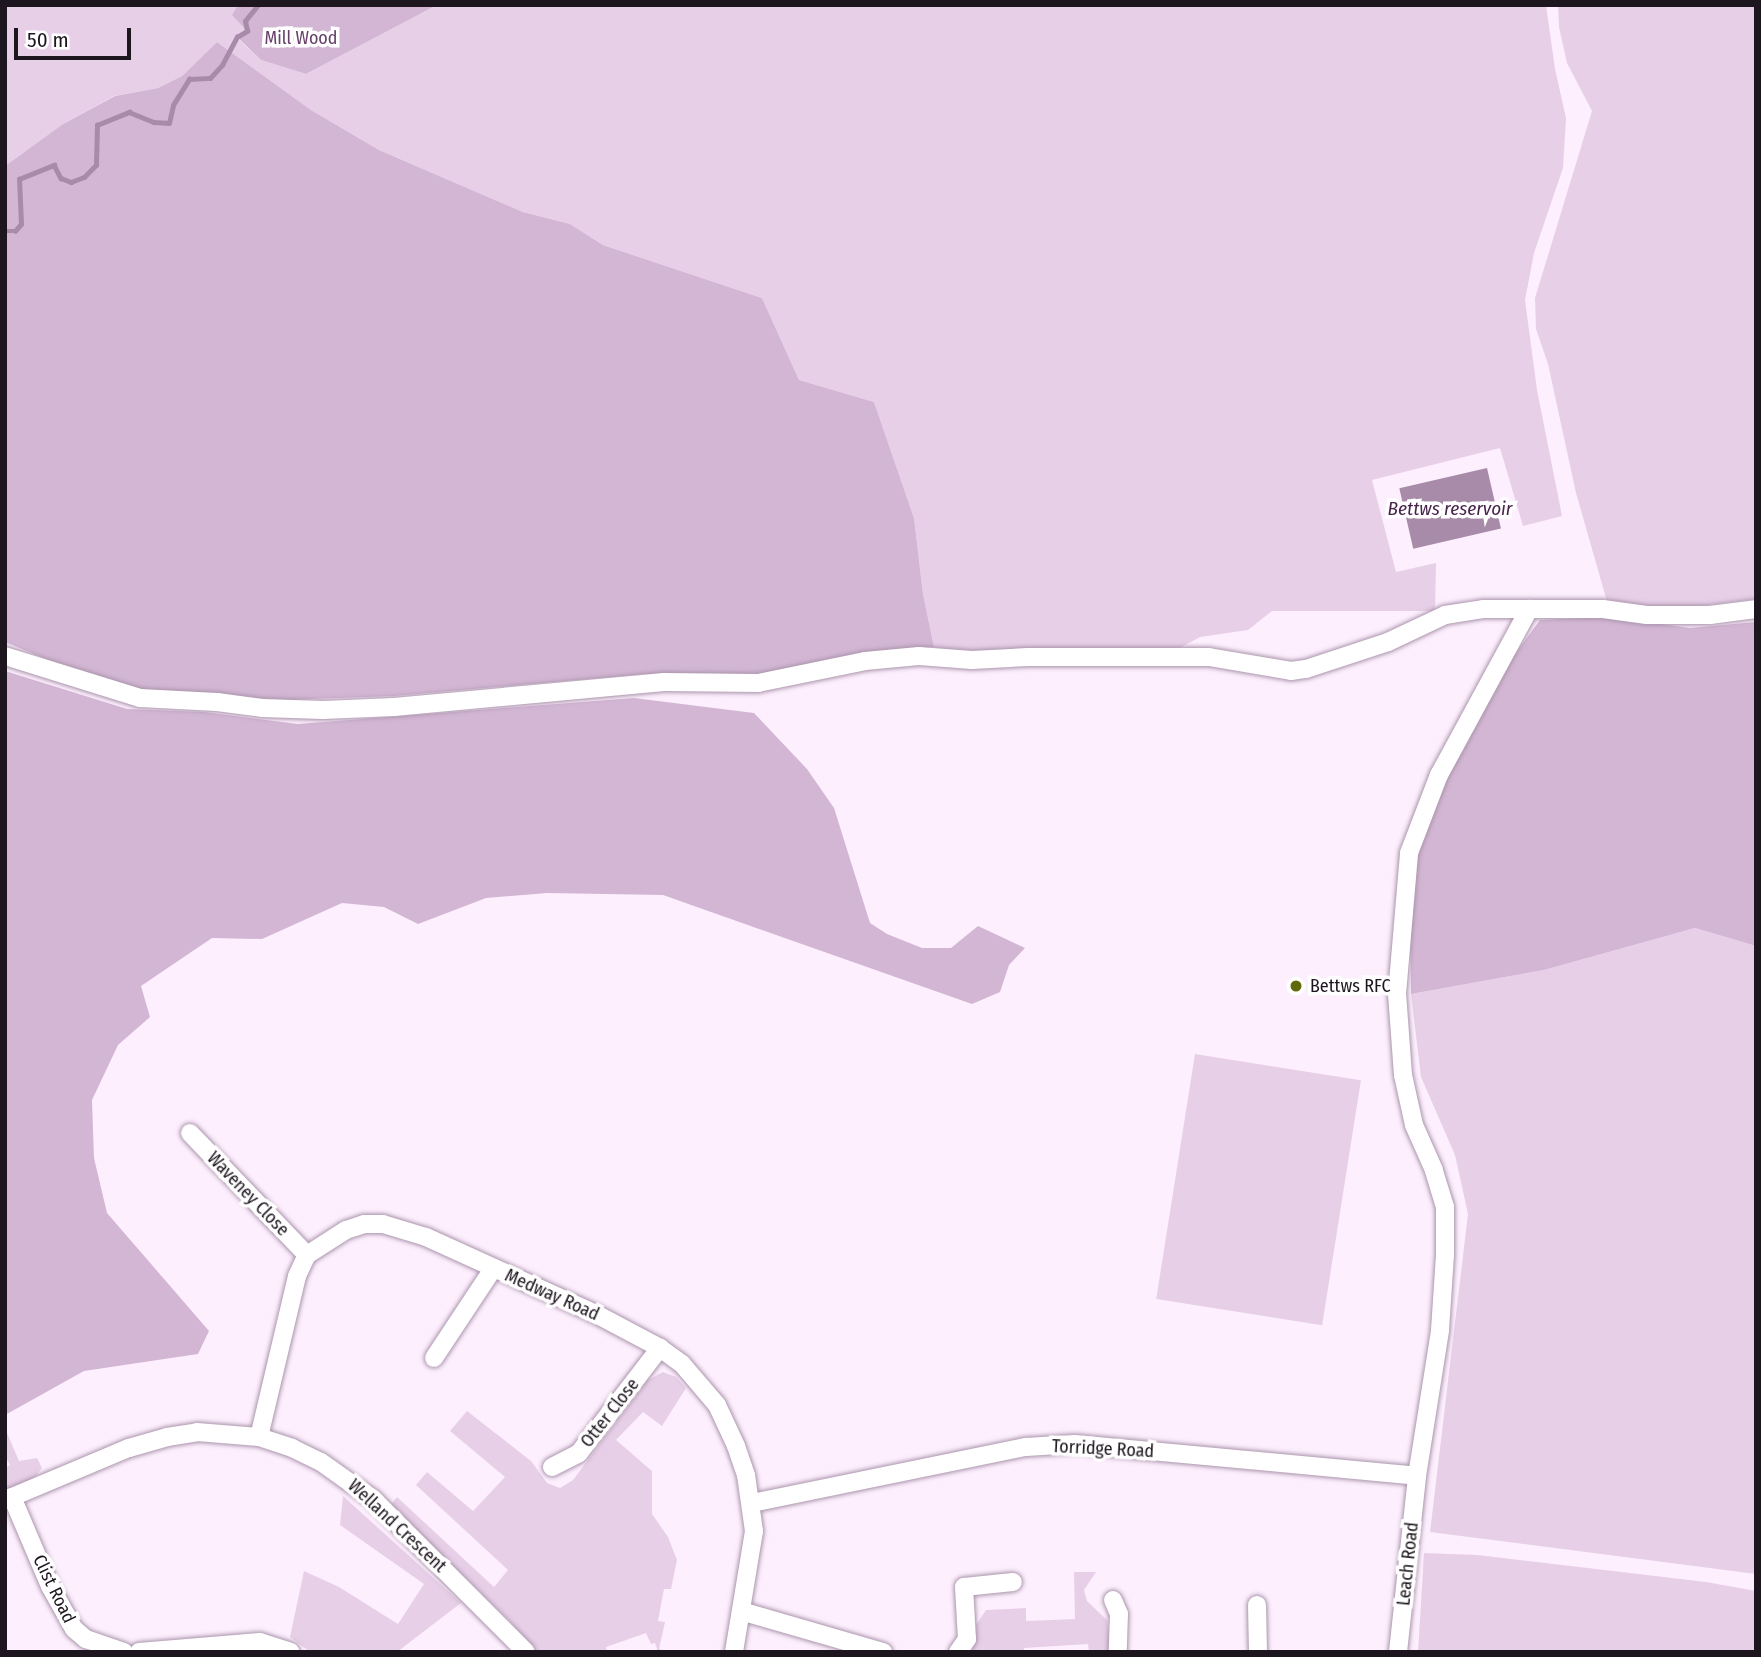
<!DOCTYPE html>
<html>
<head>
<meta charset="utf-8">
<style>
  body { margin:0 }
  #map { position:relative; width:1761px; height:1657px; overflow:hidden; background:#fdeffe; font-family:"Fira Sans Condensed",sans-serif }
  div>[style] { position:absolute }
  .green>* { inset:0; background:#e7cfe8; transform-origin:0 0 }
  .forest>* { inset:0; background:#d3b6d4 }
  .water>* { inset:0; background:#a78ba8; transform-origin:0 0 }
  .stream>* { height:4.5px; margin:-2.25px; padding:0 2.25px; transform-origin:2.25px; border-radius:2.25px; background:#a78ba8 }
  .roads { filter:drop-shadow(0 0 2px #ab95ac) drop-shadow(0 0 2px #ab95ac) }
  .minor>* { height:18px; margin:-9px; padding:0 9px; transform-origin:9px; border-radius:9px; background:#fff }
  .dots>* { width:19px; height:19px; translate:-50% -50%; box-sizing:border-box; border:4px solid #fff; border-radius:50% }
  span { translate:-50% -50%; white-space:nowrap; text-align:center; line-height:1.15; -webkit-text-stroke:7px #fff; paint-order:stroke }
  .park-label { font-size:18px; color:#67406a }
  .poi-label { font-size:18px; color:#1e161f }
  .left { translate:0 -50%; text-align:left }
  .street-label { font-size:18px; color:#1e161f }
  .water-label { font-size:19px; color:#47224a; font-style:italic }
  .frame { position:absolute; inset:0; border:7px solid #1e161f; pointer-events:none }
  .scale { position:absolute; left:14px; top:28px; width:117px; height:32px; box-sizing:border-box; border:4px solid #1e161f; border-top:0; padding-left:9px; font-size:21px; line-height:24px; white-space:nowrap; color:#1e161f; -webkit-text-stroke:5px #fff; paint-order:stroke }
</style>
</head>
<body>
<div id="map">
  <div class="green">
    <i style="clip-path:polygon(5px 5px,238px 5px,233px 15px,247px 31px,237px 38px,261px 60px,306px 74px,437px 5px,1546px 5px,1555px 69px,1566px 118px,1563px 168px,1534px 253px,1525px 300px,1537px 390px,1562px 516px,1523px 526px,1500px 448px,1372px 480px,1396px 572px,1436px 563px,1435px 611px,1272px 611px,1248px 630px,1200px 637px,1176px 650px,948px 651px,934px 647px,923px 594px,914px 518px,874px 402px,799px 380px,762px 298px,603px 245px,570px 224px,523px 212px,379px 150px,311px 110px,217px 42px,182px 76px,158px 88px,114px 96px,63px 124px,5px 166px)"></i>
    <i style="clip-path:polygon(1558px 5px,1756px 5px,1756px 599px,1666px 610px,1608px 605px,1576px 493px,1548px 364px,1536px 329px,1535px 298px,1592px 111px,1567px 63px,1559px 27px)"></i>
    <i style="clip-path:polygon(1695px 928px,1756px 946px,1756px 1574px,1430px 1532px,1468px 1214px,1455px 1155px,1421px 1077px,1411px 994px,1544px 970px)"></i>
    <i style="left:1195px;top:1054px;width:168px;height:248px;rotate:9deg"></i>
    <i style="clip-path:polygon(663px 1372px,676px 1377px,686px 1388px,662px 1426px,643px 1412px,616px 1440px,652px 1471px,652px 1514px,668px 1537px,677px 1560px,671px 1589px,664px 1589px,658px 1621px,665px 1622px,659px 1649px,669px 1652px,658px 1652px,655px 1643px,651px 1644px,646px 1633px,606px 1647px,607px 1652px,536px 1652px,510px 1621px,391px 1505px,397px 1497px,494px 1587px,508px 1570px,416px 1485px,427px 1472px,473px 1511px,505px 1477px,450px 1431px,467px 1411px,531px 1461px,547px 1483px,560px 1488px,573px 1480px,648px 1380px)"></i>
    <i style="clip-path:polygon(5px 1428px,19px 1461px,37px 1458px,42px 1468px,34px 1478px,5px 1491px,5px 1468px,10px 1465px,5px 1456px)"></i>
    <i style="clip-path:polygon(343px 1496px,461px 1603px,397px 1652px,310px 1652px,290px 1637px,304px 1571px,339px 1587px,398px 1624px,424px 1584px,340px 1525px)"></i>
    <i style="clip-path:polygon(1424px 1553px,1477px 1555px,1706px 1582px,1756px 1591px,1756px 1652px,1418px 1652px)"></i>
    <i style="clip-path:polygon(1074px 1572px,1096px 1572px,1084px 1590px,1087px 1601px,1107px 1620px,1110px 1652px,1089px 1652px,1088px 1644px,1024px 1648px,1024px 1652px,972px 1652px,976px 1625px,986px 1610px,1026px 1608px,1026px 1621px,1075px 1619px)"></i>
  </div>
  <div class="forest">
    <i style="clip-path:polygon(238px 5px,437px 5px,306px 74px,261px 60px,237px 37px,247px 31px,232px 15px)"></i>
    <i style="clip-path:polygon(217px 42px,311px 110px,379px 150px,523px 212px,570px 224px,603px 245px,762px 298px,799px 380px,874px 402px,914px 518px,923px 594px,934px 647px,760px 677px,646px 674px,394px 696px,285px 700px,138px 689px,75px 671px,5px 642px,5px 166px,63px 124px,115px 96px,158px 88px,182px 76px)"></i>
    <i style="clip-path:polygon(1608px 617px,1690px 628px,1756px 622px,1756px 946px,1695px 928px,1544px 970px,1411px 994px,1409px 853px,1482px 699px,1540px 620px)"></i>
    <i style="clip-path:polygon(5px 671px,127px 709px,204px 712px,298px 724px,634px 698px,754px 713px,807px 769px,834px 808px,870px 923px,887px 934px,922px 948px,951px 948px,978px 926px,1025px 948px,1009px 965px,1000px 992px,972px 1004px,663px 895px,547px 893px,486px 898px,418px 924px,384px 907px,342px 903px,262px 939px,212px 938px,141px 986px,150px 1017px,118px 1045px,92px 1100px,94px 1158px,107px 1213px,209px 1331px,198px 1354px,84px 1371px,5px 1415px)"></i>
  </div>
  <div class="water">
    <i style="left:1487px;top:468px;width:62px;height:90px;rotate:77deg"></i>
  </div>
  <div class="stream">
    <i style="left:5px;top:231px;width:10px"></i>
    <i style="left:15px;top:231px;width:9px;rotate:-49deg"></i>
    <i style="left:21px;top:224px;width:45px;rotate:-92.5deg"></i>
    <i style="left:19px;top:179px;width:38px;rotate:-22deg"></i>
    <i style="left:54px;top:165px;width:15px;rotate:62deg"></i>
    <i style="left:61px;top:178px;width:11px;rotate:22deg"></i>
    <i style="left:71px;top:182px;width:14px;rotate:-21deg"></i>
    <i style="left:84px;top:177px;width:17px;rotate:-45deg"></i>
    <i style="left:96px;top:165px;width:40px;rotate:-88.6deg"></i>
    <i style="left:97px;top:125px;width:35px;rotate:-22deg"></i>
    <i style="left:129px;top:112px;width:27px;rotate:22deg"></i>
    <i style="left:154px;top:122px;width:15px;rotate:4deg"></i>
    <i style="left:169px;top:123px;width:18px;rotate:-77deg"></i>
    <i style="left:173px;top:105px;width:31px;rotate:-58deg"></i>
    <i style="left:189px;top:79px;width:21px;rotate:-3deg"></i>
    <i style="left:210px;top:78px;width:18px;rotate:-47deg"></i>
    <i style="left:222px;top:65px;width:32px;rotate:-62deg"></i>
    <i style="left:237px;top:37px;width:12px;rotate:-31deg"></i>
    <i style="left:247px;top:31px;width:10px;rotate:-101deg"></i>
    <i style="left:245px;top:21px;width:21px;rotate:-51deg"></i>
  </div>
  <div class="roads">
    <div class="minor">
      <i style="left:5px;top:656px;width:141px;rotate:17.3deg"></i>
      <i style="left:140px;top:698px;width:77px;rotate:3deg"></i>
      <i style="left:217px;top:702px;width:45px;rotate:7.6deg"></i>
      <i style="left:262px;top:708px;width:61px;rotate:1.9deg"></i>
      <i style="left:323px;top:710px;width:71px;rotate:-2.4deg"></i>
      <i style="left:394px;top:707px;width:271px;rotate:-5.3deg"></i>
      <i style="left:664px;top:682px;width:94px;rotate:0.6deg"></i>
      <i style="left:758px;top:683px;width:109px;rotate:-11.6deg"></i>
      <i style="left:865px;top:661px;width:54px;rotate:-5.3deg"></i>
      <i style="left:919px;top:656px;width:53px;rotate:4.3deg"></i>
      <i style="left:972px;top:660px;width:56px;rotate:-3.1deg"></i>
      <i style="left:1028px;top:657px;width:181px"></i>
      <i style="left:1209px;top:657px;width:83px;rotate:9.7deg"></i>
      <i style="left:1291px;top:671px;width:15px;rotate:-8deg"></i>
      <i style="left:1306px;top:669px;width:86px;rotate:-18.2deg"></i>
      <i style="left:1388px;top:642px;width:63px;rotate:-25.3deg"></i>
      <i style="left:1445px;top:615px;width:38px;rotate:-9deg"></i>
      <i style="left:1483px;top:609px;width:120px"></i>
      <i style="left:1603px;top:609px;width:44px;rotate:7.8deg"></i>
      <i style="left:1647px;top:615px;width:63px"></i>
      <i style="left:1710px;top:615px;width:46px;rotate:-7.4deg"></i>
      <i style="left:190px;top:1133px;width:169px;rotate:46.2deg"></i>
      <i style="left:434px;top:1358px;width:107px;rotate:-56.5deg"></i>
      <i style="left:259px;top:1437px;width:165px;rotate:-76.7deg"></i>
      <i style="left:297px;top:1276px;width:23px;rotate:-65deg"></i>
      <i style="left:307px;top:1255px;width:46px;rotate:-32.7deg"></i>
      <i style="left:346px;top:1230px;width:19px;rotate:-18deg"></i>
      <i style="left:364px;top:1224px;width:19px"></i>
      <i style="left:383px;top:1224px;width:45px;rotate:16.8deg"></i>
      <i style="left:426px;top:1237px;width:187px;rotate:24.4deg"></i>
      <i style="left:596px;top:1314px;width:72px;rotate:28deg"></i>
      <i style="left:660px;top:1348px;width:27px;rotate:36deg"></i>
      <i style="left:682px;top:1364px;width:54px;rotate:49.5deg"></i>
      <i style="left:717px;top:1405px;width:45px;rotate:65.1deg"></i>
      <i style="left:736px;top:1446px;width:31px;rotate:71deg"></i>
      <i style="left:746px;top:1475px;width:57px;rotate:81.9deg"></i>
      <i style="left:754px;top:1531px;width:123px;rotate:99.4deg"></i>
      <i style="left:552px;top:1467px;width:30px;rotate:-27deg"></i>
      <i style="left:579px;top:1453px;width:133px;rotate:-52.4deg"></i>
      <i style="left:12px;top:1497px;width:97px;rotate:66.9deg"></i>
      <i style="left:50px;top:1586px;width:49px;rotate:60.8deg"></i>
      <i style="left:74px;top:1629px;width:16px;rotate:40deg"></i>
      <i style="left:86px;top:1639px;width:40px;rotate:18.9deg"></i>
      <i style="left:5px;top:1500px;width:134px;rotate:-22.8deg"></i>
      <i style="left:129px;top:1448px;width:40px;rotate:-16deg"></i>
      <i style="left:167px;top:1437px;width:30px;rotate:-9deg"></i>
      <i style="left:197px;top:1432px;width:62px;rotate:4.6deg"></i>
      <i style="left:259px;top:1437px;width:35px;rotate:18deg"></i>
      <i style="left:292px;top:1448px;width:32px;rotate:26deg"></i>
      <i style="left:321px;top:1462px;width:64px;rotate:35.4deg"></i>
      <i style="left:373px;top:1499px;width:216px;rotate:45deg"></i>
      <i style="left:752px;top:1503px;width:280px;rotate:-11.6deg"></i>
      <i style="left:1026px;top:1447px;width:49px;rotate:-3.5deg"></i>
      <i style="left:1075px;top:1444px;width:343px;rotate:5.3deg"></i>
      <i style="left:1113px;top:1600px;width:15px;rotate:67deg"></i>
      <i style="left:1119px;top:1614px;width:38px;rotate:92deg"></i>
      <i style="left:1257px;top:1605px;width:47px;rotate:88.8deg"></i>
      <i style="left:741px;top:1611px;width:148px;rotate:16.1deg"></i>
      <i style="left:139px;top:1652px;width:121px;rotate:-4.7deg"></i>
      <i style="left:260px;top:1642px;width:32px;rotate:18deg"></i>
      <i style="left:958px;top:1652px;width:16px;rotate:-55deg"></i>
      <i style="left:967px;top:1639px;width:52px;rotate:-93.3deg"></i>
      <i style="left:964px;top:1587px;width:49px;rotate:-5.8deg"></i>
      <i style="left:1398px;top:1652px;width:177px;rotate:-83.8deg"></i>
      <i style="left:1417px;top:1476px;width:148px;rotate:-81deg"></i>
      <i style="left:1440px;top:1330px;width:75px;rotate:-86.2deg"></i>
      <i style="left:1445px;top:1255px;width:48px;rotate:-90deg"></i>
      <i style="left:1445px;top:1207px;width:39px;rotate:-107deg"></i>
      <i style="left:1434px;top:1170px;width:49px;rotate:-114deg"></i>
      <i style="left:1414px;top:1125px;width:51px;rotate:-102.4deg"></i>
      <i style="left:1403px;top:1075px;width:81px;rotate:-94.2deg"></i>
      <i style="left:1397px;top:994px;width:142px;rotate:-85.1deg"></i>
      <i style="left:1409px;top:853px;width:84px;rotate:-69deg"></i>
      <i style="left:1439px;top:775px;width:189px;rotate:-61.5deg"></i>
    </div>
  </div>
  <div class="dots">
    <i style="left:1296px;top:986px;background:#61680a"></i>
  </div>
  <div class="park-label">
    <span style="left:301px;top:38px">Mill Wood</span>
  </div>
  <div class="poi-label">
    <span class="left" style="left:1310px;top:986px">Bettws RFC</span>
  </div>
  <div class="street-label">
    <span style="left:248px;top:1194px;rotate:46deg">Waveney Close</span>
    <span style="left:552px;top:1295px;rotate:24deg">Medway Road</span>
    <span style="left:610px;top:1413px;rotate:-52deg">Otter Close</span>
    <span style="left:1103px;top:1449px;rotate:3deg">Torridge Road</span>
    <span style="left:397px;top:1526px;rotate:43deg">Welland Crescent</span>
    <span style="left:1408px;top:1564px;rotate:-84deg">Leach Road</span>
    <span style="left:54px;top:1589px;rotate:64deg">Clist Road</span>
  </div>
  <div class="water-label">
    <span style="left:1450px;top:509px">Bettws reservoir</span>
  </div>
  <div class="frame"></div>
  <div class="scale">50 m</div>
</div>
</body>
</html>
